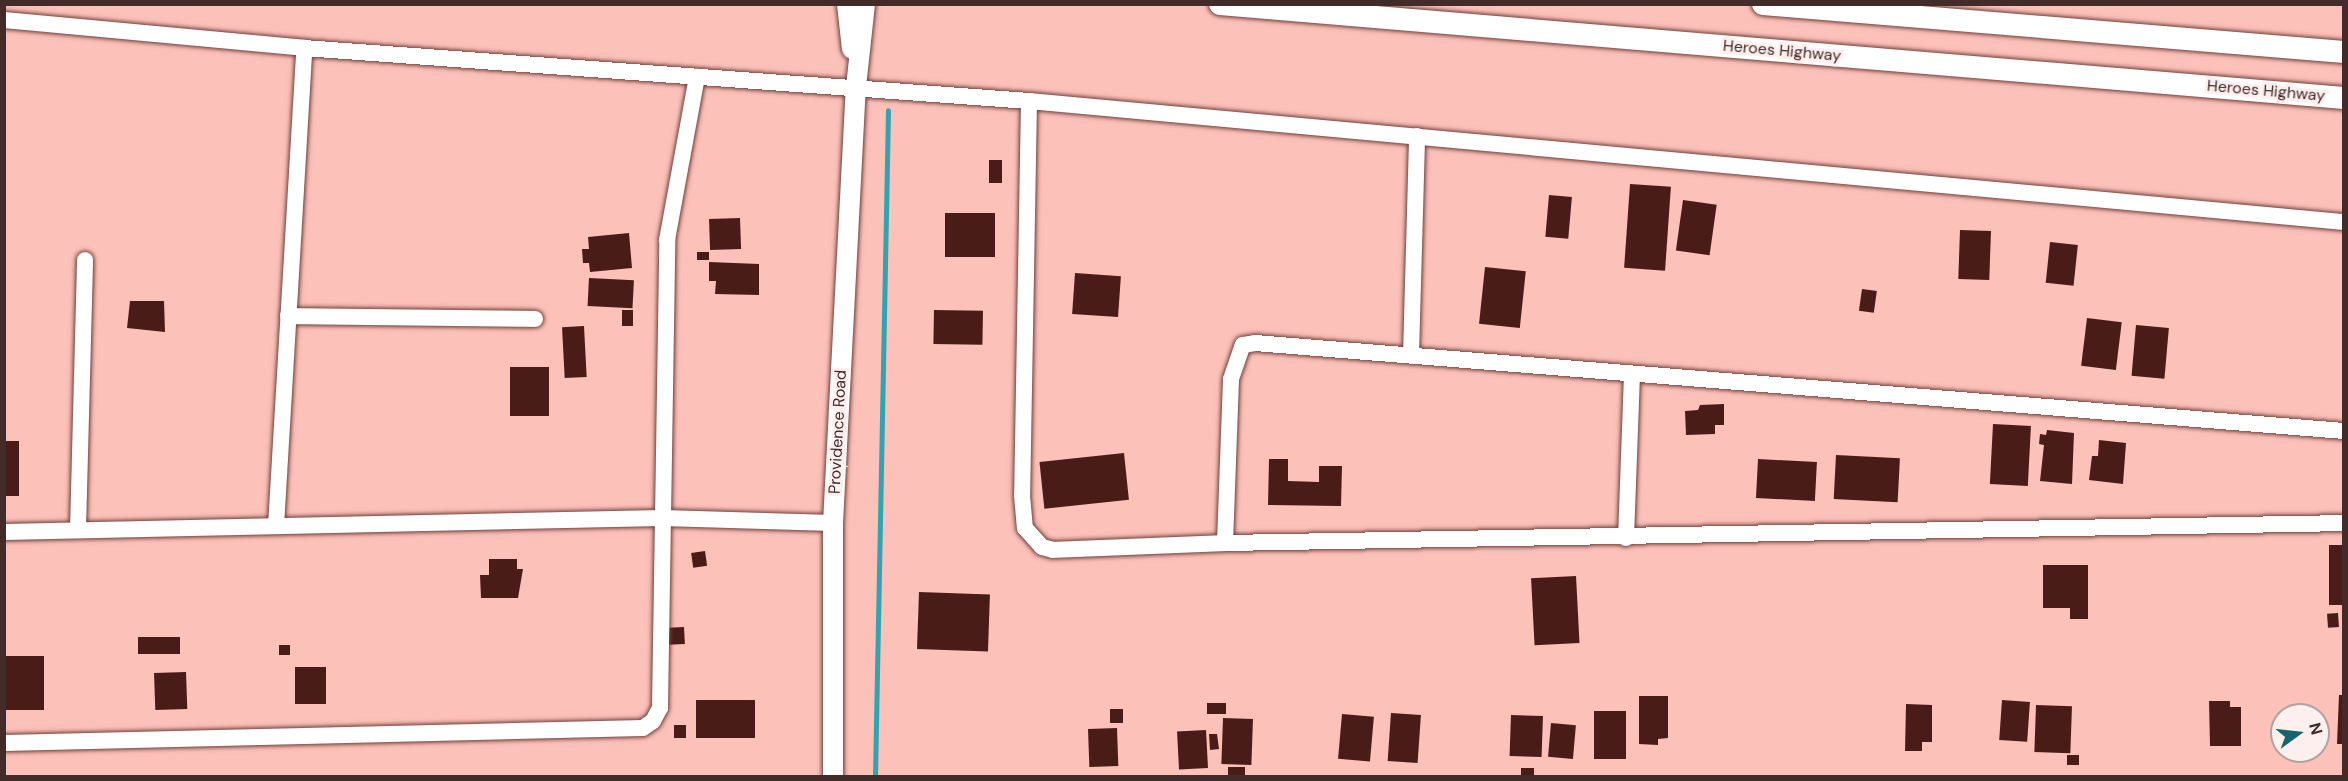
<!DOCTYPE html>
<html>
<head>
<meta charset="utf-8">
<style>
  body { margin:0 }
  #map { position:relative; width:2348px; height:781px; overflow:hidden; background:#fcc1b9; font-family:"DM Sans",sans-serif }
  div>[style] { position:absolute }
  .stream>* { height:5px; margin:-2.5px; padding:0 2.5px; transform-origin:2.5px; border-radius:2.5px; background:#32a3b1 }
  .building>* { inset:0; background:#491c18; transform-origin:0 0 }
  .roads { filter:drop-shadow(0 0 2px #703f3a) drop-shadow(0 0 2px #703f3a) }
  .minor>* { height:16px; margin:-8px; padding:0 8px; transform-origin:8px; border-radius:8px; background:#fff }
  .tertiary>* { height:20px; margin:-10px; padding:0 10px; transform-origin:10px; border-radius:10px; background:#fff }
  .secondary>* { height:22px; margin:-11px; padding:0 11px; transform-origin:11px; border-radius:11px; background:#fff }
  span { translate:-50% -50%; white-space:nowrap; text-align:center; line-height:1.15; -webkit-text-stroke:6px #fcefed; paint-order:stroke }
  .street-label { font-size:16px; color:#422b28 }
  .frame { position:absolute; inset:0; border:6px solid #422b28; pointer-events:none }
  .north { position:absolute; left:2270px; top:703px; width:60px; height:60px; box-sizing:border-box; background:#fcefed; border:2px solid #b2a19e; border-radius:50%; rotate:75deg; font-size:16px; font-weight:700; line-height:24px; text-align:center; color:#422b28 }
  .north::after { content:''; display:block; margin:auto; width:21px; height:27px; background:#17646d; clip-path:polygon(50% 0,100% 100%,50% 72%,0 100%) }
</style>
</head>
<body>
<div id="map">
  <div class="stream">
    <i style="left:875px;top:776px;width:666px;rotate:-88.88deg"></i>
  </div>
  <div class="building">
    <i style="left:989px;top:160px;width:13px;height:23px"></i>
    <i style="left:1630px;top:184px;width:41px;height:84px;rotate:4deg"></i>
    <i style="left:1549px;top:195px;width:23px;height:42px;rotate:5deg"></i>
    <i style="left:1683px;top:200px;width:34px;height:51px;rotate:8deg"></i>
    <i style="left:945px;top:213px;width:50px;height:44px"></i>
    <i style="left:740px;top:218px;width:31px;height:31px;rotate:88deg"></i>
    <i style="left:1960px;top:230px;width:31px;height:49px;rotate:2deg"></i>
    <i style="clip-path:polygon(629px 233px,632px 268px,590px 272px,589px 263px,583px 263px,582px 249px,589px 249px,588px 237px)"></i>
    <i style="left:2050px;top:242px;width:28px;height:41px;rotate:6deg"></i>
    <i style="left:709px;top:252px;width:8px;height:12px;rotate:90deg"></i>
    <i style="clip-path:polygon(709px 262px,759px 264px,759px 295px,715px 294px,716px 281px,709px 281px)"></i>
    <i style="left:1485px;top:267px;width:41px;height:57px;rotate:6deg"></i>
    <i style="left:1075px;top:273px;width:46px;height:41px;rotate:4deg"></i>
    <i style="left:589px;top:278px;width:45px;height:28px;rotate:3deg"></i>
    <i style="left:1862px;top:289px;width:15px;height:22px;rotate:8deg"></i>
    <i style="clip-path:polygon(130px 301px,164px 301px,165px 332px,127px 328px)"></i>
    <i style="left:622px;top:310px;width:11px;height:16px"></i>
    <i style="left:934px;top:310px;width:49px;height:34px;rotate:1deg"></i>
    <i style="left:2087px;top:318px;width:35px;height:48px;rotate:7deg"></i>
    <i style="left:2136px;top:325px;width:33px;height:51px;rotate:5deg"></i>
    <i style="left:584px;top:326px;width:51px;height:22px;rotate:87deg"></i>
    <i style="left:510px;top:367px;width:39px;height:49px"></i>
    <i style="clip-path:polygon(1724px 404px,1724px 425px,1715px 425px,1715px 434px,1686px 435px,1685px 411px,1698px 410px,1700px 405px)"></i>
    <i style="left:1993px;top:424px;width:38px;height:60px;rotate:3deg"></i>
    <i style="clip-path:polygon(2047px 430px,2074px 433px,2072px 484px,2040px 481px,2044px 445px,2039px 444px,2040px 434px,2046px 435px)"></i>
    <i style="clip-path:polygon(2099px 440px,2126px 443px,2123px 484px,2089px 480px,2092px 456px,2098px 456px)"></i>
    <i style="left:4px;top:441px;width:15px;height:55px"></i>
    <i style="left:1124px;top:453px;width:47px;height:85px;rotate:84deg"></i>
    <i style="left:1836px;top:455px;width:64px;height:44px;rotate:3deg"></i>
    <i style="clip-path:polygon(1269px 459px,1288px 459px,1288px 481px,1319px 482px,1319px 466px,1342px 466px,1341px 506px,1268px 505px)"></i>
    <i style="left:1758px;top:459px;width:59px;height:39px;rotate:3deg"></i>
    <i style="left:2329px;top:545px;width:15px;height:60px"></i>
    <i style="left:705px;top:551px;width:15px;height:14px;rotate:82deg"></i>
    <i style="clip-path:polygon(489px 559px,517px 559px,517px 569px,523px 569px,518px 598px,481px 598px,480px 575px,489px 575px)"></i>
    <i style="clip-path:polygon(2043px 565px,2088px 565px,2088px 619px,2070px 619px,2070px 608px,2043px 608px)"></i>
    <i style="left:1576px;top:576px;width:67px;height:45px;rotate:87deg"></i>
    <i style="left:919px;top:592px;width:71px;height:57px;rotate:2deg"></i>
    <i style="left:2338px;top:613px;width:14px;height:11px;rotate:86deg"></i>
    <i style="left:684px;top:627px;width:17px;height:16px;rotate:87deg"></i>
    <i style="left:138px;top:637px;width:42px;height:17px"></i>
    <i style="left:290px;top:645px;width:10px;height:11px;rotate:90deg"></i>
    <i style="left:6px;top:656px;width:38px;height:54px"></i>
    <i style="left:295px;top:667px;width:31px;height:37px"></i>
    <i style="left:186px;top:672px;width:37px;height:32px;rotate:88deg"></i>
    <i style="clip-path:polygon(2339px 695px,2344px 695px,2344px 744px,2337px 744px)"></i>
    <i style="clip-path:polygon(1639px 696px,1668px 696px,1668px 738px,1658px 739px,1658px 745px,1639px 744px)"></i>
    <i style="left:696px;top:700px;width:59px;height:38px"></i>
    <i style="left:2002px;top:700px;width:28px;height:40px;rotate:4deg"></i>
    <i style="clip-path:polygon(2209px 701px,2230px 701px,2230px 707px,2241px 707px,2241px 746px,2210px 746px)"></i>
    <i style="left:1207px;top:703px;width:19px;height:11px"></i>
    <i style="clip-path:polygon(1906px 704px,1932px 705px,1932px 742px,1922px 742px,1922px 751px,1905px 751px)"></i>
    <i style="left:2036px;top:705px;width:36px;height:47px;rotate:2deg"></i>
    <i style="left:1110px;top:709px;width:13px;height:14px"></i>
    <i style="left:1594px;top:711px;width:32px;height:48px"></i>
    <i style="left:1391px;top:713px;width:30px;height:48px;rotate:4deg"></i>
    <i style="left:1342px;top:714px;width:32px;height:45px;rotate:5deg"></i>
    <i style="left:1511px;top:715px;width:32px;height:41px;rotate:2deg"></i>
    <i style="left:1223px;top:718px;width:30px;height:46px;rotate:2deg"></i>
    <i style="left:1551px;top:723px;width:25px;height:34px;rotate:5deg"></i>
    <i style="left:674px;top:725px;width:12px;height:13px"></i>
    <i style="left:1117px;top:728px;width:38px;height:29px;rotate:88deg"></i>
    <i style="left:1206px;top:730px;width:38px;height:29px;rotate:87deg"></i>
    <i style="clip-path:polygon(1209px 734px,1217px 734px,1219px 749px,1210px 750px)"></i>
    <i style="left:2067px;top:755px;width:12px;height:10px"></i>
    <i style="left:1228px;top:767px;width:17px;height:9px"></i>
    <i style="left:1521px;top:768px;width:13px;height:8px"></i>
  </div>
  <div class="roads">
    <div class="minor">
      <i style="left:4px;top:20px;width:301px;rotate:5.3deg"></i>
      <i style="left:304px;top:48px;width:727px;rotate:4.18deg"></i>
      <i style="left:1029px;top:101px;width:1321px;rotate:5.26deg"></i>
      <i style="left:1029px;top:101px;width:394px;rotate:91deg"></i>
      <i style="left:1022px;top:495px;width:33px;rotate:85deg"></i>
      <i style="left:1025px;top:528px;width:25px;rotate:48deg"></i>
      <i style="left:1042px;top:547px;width:11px;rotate:15deg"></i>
      <i style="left:1053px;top:550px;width:172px;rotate:-2.3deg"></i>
      <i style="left:1225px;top:543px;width:1119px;rotate:-1.02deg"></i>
      <i style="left:288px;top:316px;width:247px;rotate:0.7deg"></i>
      <i style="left:1411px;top:355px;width:219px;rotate:-88.4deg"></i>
      <i style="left:276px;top:526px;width:479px;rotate:-86.6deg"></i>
      <i style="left:78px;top:530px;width:270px;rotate:-88.5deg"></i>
      <i style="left:4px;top:532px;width:658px;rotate:-1.22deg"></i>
      <i style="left:662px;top:518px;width:171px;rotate:1.7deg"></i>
      <i style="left:1626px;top:538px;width:164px;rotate:-87.9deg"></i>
      <i style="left:1225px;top:543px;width:164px;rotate:-87.9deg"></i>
      <i style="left:1231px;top:379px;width:36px;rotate:-71deg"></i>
      <i style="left:1243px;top:345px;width:12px;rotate:-9deg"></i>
      <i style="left:1255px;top:343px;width:1093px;rotate:4.62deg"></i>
      <i style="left:4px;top:743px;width:639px;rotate:-1.34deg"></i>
      <i style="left:643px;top:728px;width:12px;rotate:-35deg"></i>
      <i style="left:653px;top:721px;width:15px;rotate:-62deg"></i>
      <i style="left:660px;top:708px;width:468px;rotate:-89.1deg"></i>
      <i style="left:667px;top:240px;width:166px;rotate:-79.6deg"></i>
    </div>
    <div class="tertiary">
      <i style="left:847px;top:4px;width:45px;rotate:83.7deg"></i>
      <i style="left:833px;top:776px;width:253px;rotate:-90deg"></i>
      <i style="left:833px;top:523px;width:437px;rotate:-87deg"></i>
      <i style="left:856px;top:87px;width:83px;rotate:-83.8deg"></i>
    </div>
    <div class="secondary">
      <i style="left:1220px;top:4px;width:1128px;rotate:4.78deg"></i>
      <i style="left:1763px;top:4px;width:583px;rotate:4.72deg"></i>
    </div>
  </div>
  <div class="street-label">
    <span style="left:1782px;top:51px;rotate:5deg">Heroes Highway</span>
    <span style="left:2266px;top:91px;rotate:5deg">Heroes Highway</span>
    <span style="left:838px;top:432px;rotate:-87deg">Providence Road</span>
  </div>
  <div class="frame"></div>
  <div class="north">N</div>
</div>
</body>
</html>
